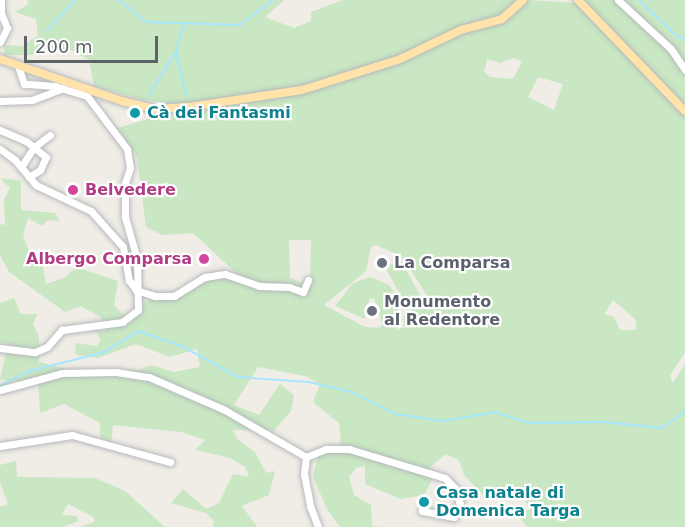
<!DOCTYPE html>
<html>
<head>
<meta charset="utf-8">
<style>
  body { margin:0 }
  #map { position:relative; width:685px; height:527px; overflow:hidden; background:#f0ece6; font-family:"DejaVu Sans",sans-serif }
  div>[style] { position:absolute }
  .green>* { inset:0; background:#c8e7c2; transform-origin:0 0 }
  .stream>* { height:1.5px; margin:-0.75px; padding:0 0.75px; transform-origin:0.75px; border-radius:0.75px; background:#a6e7ff }
  .roads { filter:drop-shadow(0 0 2px #b6b9bc) drop-shadow(0 0 2px #b6b9bc) }
  .minor>* { height:7px; margin:-3.5px; padding:0 3.5px; transform-origin:3.5px; border-radius:3.5px; background:#fff }
  .major>* { height:8px; margin:-4px; padding:0 4px; transform-origin:4px; border-radius:4px; background:#ffe3ab }
  .dots>* { width:16px; height:16px; translate:-50% -50%; box-sizing:border-box; border:3px solid #fff; border-radius:50% }
  span { translate:-50% -50%; white-space:nowrap; text-align:center; line-height:1.15; -webkit-text-stroke:4.5px #fff; paint-order:stroke }
  .culture-label { font-size:16px; color:#0d838f; font-weight:700 }
  .left { translate:0 -50%; text-align:left }
  .hotel-label { font-size:16px; color:#b23c85; font-weight:700 }
  .right { translate:-100% -50%; text-align:right }
  .worship-label { font-size:16px; color:#5b616d; font-weight:700 }
  .scale { position:absolute; left:24px; top:36px; width:134px; height:27px; box-sizing:border-box; border:3px solid #5d6366; border-top:0; padding-left:8px; font-size:18px; line-height:21px; white-space:nowrap; color:#5d6366; -webkit-text-stroke:4px #fff; paint-order:stroke }
</style>
</head>
<body>
<div id="map">
  <div class="green">
    <i style="clip-path:polygon(27px 0,284px 0,265px 17px,294px 28px,311px 21px,311px 12px,343px 0,519px 0,501px 16px,460px 27px,397px 58px,302px 88px,183px 105px,143px 100px,94px 86px,89px 60px,71px 50px,45px 48px,32px 55px,5px 55px,4px 45px,22px 46px,38px 36px,36px 19px,15px 12px,29px 4px)"></i>
    <i style="clip-path:polygon(evenodd,527px 0,577px 3px,685px 114px,685px 352px,670px 376px,673px 383px,685px 364px,685px 527px,527px 527px,517px 514px,533px 508px,513px 492px,489px 501px,464px 475px,459px 460px,445px 454px,425px 472px,434px 476px,424px 495px,400px 499px,365px 484px,365px 466px,356px 468px,349px 477px,354px 495px,371px 505px,372px 526px,382px 527px,340px 527px,327px 509px,313px 477px,320px 448px,339px 445px,341px 441px,339px 423px,313px 402px,320px 384px,305px 376px,258px 367px,234px 405px,259px 415px,280px 384px,294px 395px,291px 411px,274px 431px,233px 430px,237px 439px,255px 452px,266px 473px,275px 471px,269px 495px,242px 506px,257px 527px,213px 527px,214px 521px,206px 513px,171px 503px,183px 489px,206px 509px,219px 503px,233px 474px,249px 477px,245px 467px,230px 458px,195px 450px,205px 440px,181px 432px,113px 425px,111px 443px,100px 437px,100px 423px,64px 404px,40px 413px,38px 383px,0 380px,8px 343px,0 343px,0 303px,14px 298px,21px 314px,37px 314px,33px 325px,39px 336px,39px 362px,71px 370px,139px 370px,151px 365px,174px 372px,200px 367px,197px 349px,170px 357px,136px 344px,98px 358px,76px 355px,75px 343px,97px 346px,101px 340px,94px 329px,105px 331px,101px 317px,80px 306px,65px 312px,9px 272px,0 255px,0 224px,5px 225px,4px 200px,10px 188px,0 178px,21px 181px,21px 210px,55px 213px,60px 221px,48px 220px,42px 226px,28px 218px,23px 235px,28px 249px,41px 258px,46px 284px,64px 278px,76px 267px,118px 281px,114px 306px,130px 320px,139px 313px,141px 304px,151px 300px,175px 298px,197px 283px,238px 275px,193px 233px,162px 235px,146px 227px,137px 157px,118px 128px,165px 114px,303px 93px,462px 32px,504px 21px,527px 0,514px 58px,522px 62px,513px 79px,490px 77px,484px 72px,487px 59px,500px 63px,514px 58px,527px 0,538px 77px,563px 84px,554px 110px,528px 97px,538px 77px,527px 0,289px 240px,311px 240px,310px 286px,290px 278px,289px 240px,527px 0,376px 245px,401px 256px,427px 295px,403px 317px,404px 328px,397px 329px,394px 318px,378px 328px,365px 327px,324px 305px,366px 271px,371px 247px,376px 245px,527px 0,613px 300px,636px 320px,636px 330px,620px 330px,614px 317px,604px 314px,613px 300px)"></i>
    <i style="clip-path:polygon(582px 0,685px 0,685px 107px)"></i>
    <i style="left:400px;top:259px;width:41px;height:17px;rotate:61deg"></i>
    <i style="clip-path:polygon(370px 277px,389px 285px,399px 299px,398px 311px,382px 323px,374px 298px,369px 299px,365px 319px,335px 306px,353px 283px)"></i>
    <i style="clip-path:polygon(16px 461px,17px 477px,95px 478px,125px 491px,165px 527px,79px 527px,95px 522px,93px 517px,68px 504px,62px 515px,76px 516px,79px 521px,62px 527px,0 527px,0 507px,8px 504px,0 482px,0 465px)"></i>
  </div>
  <div class="stream">
    <i style="left:119px;top:0;width:36px;rotate:38deg"></i>
    <i style="left:147px;top:22px;width:93px;rotate:1.8deg"></i>
    <i style="left:240px;top:25px;width:41px;rotate:-37.1deg"></i>
    <i style="left:639px;top:0;width:52px;rotate:43.5deg"></i>
    <i style="left:677px;top:36px;width:9px;rotate:21deg"></i>
    <i style="left:47px;top:31px;width:42px;rotate:-47.9deg"></i>
    <i style="left:176px;top:53px;width:44px;rotate:75.7deg"></i>
    <i style="left:149px;top:95px;width:51px;rotate:-57.9deg"></i>
    <i style="left:176px;top:52px;width:29px;rotate:-74deg"></i>
    <i style="left:0;top:386px;width:34px;rotate:-27deg"></i>
    <i style="left:30px;top:371px;width:77px;rotate:-14.2deg"></i>
    <i style="left:105px;top:352px;width:39px;rotate:-32deg"></i>
    <i style="left:138px;top:331px;width:46px;rotate:18.8deg"></i>
    <i style="left:182px;top:346px;width:64px;rotate:29deg"></i>
    <i style="left:238px;top:377px;width:71px;rotate:4deg"></i>
    <i style="left:309px;top:382px;width:43px;rotate:13.4deg"></i>
    <i style="left:351px;top:392px;width:50px;rotate:26.1deg"></i>
    <i style="left:396px;top:414px;width:48px;rotate:8.5deg"></i>
    <i style="left:443px;top:421px;width:53px;rotate:-9.8deg"></i>
    <i style="left:495px;top:412px;width:36px;rotate:18deg"></i>
    <i style="left:529px;top:423px;width:75px;rotate:-0.8deg"></i>
    <i style="left:604px;top:422px;width:58px;rotate:5.9deg"></i>
    <i style="left:662px;top:428px;width:28px;rotate:-35deg"></i>
  </div>
  <div class="roads">
    <div class="minor">
      <i style="left:618px;top:0;width:72px;rotate:42.8deg"></i>
      <i style="left:671px;top:49px;width:25px;rotate:56deg"></i>
      <i style="left:0;top:42px;width:16px;rotate:-63deg"></i>
      <i style="left:7px;top:28px;width:16px;rotate:-112deg"></i>
      <i style="left:1px;top:13px;width:13px;rotate:-90deg"></i>
      <i style="left:0;top:101px;width:32px;rotate:-2deg"></i>
      <i style="left:32px;top:100px;width:33px;rotate:-21deg"></i>
      <i style="left:0;top:130px;width:28px;rotate:23deg"></i>
      <i style="left:26px;top:141px;width:26px;rotate:39deg"></i>
      <i style="left:46px;top:157px;width:14px;rotate:115deg"></i>
      <i style="left:40px;top:170px;width:13px;rotate:148deg"></i>
      <i style="left:0;top:149px;width:19px;rotate:36deg"></i>
      <i style="left:15px;top:160px;width:33px;rotate:50deg"></i>
      <i style="left:36px;top:185px;width:61px;rotate:25.3deg"></i>
      <i style="left:91px;top:211px;width:48px;rotate:48.4deg"></i>
      <i style="left:123px;top:247px;width:34px;rotate:80deg"></i>
      <i style="left:129px;top:280px;width:12px;rotate:55deg"></i>
      <i style="left:136px;top:290px;width:20px;rotate:18deg"></i>
      <i style="left:155px;top:296px;width:19px"></i>
      <i style="left:174px;top:296px;width:36px;rotate:-32deg"></i>
      <i style="left:205px;top:277px;width:20px;rotate:-9deg"></i>
      <i style="left:225px;top:274px;width:36px;rotate:19deg"></i>
      <i style="left:259px;top:286px;width:30px;rotate:2deg"></i>
      <i style="left:289px;top:287px;width:15px;rotate:20deg"></i>
      <i style="left:303px;top:292px;width:13px;rotate:-67deg"></i>
      <i style="left:21px;top:167px;width:24px;rotate:-57deg"></i>
      <i style="left:34px;top:147px;width:20px;rotate:-37deg"></i>
      <i style="left:0;top:348px;width:35px;rotate:7deg"></i>
      <i style="left:35px;top:352px;width:13px;rotate:-23deg"></i>
      <i style="left:47px;top:347px;width:23px;rotate:-49deg"></i>
      <i style="left:62px;top:330px;width:61px;rotate:-7.6deg"></i>
      <i style="left:122px;top:322px;width:20px;rotate:-37deg"></i>
      <i style="left:138px;top:310px;width:51px;rotate:-91.1deg"></i>
      <i style="left:137px;top:259px;width:44px;rotate:-105.9deg"></i>
      <i style="left:125px;top:217px;width:34px;rotate:-90deg"></i>
      <i style="left:125px;top:183px;width:16px;rotate:-72deg"></i>
      <i style="left:130px;top:168px;width:19px;rotate:-99deg"></i>
      <i style="left:127px;top:149px;width:66px;rotate:-127deg"></i>
      <i style="left:87px;top:96px;width:34px;rotate:-163deg"></i>
      <i style="left:55px;top:86px;width:31px;rotate:-176deg"></i>
      <i style="left:24px;top:84px;width:19px;rotate:-108deg"></i>
      <i style="left:0;top:390px;width:64px;rotate:-15.3deg"></i>
      <i style="left:62px;top:373px;width:54px;rotate:-1.1deg"></i>
      <i style="left:116px;top:372px;width:33px;rotate:9deg"></i>
      <i style="left:149px;top:377px;width:81px;rotate:23.4deg"></i>
      <i style="left:223px;top:409px;width:96px;rotate:30deg"></i>
      <i style="left:0;top:446px;width:73px;rotate:-8.7deg"></i>
      <i style="left:72px;top:435px;width:102px;rotate:15.4deg"></i>
      <i style="left:306px;top:457px;width:22px;rotate:-22deg"></i>
      <i style="left:326px;top:449px;width:23px"></i>
      <i style="left:349px;top:449px;width:100px;rotate:16.8deg"></i>
      <i style="left:445px;top:478px;width:14px;rotate:45deg"></i>
      <i style="left:455px;top:488px;width:17px;rotate:73deg"></i>
      <i style="left:460px;top:504px;width:14px;rotate:115deg"></i>
      <i style="left:454px;top:517px;width:33px;rotate:-169deg"></i>
      <i style="left:306px;top:457px;width:17px;rotate:97deg"></i>
      <i style="left:304px;top:474px;width:33px;rotate:79deg"></i>
      <i style="left:310px;top:506px;width:22px;rotate:69deg"></i>
    </div>
    <div class="major">
      <i style="left:578px;top:0;width:154px;rotate:46.1deg"></i>
      <i style="left:0;top:59px;width:129px;rotate:19deg"></i>
      <i style="left:122px;top:101px;width:32px;rotate:14deg"></i>
      <i style="left:153px;top:109px;width:36px;rotate:-3deg"></i>
      <i style="left:189px;top:107px;width:114px;rotate:-8.6deg"></i>
      <i style="left:302px;top:90px;width:101px;rotate:-17.4deg"></i>
      <i style="left:398px;top:60px;width:70px;rotate:-25.5deg"></i>
      <i style="left:461px;top:30px;width:42px;rotate:-15deg"></i>
      <i style="left:502px;top:19px;width:28px;rotate:-42deg"></i>
    </div>
  </div>
  <div class="dots">
    <i style="left:135px;top:113px;background:#0f9aa8"></i>
    <i style="left:73px;top:190px;background:#d1479c"></i>
    <i style="left:204px;top:259px;background:#d1479c"></i>
    <i style="left:382px;top:263px;background:#6b7280"></i>
    <i style="left:372px;top:311px;background:#6b7280"></i>
    <i style="left:424px;top:502px;background:#0f9aa8"></i>
  </div>
  <div class="culture-label">
    <span class="left" style="left:147px;top:113px">Cà dei Fantasmi</span>
    <span class="left" style="left:436px;top:502px">Casa natale di<br>Domenica Targa</span>
  </div>
  <div class="hotel-label">
    <span class="left" style="left:85px;top:190px">Belvedere</span>
    <span class="right" style="left:192px;top:259px">Albergo Comparsa</span>
  </div>
  <div class="worship-label">
    <span class="left" style="left:394px;top:263px">La Comparsa</span>
    <span class="left" style="left:384px;top:311px">Monumento<br>al Redentore</span>
  </div>
  <div class="scale">200 m</div>
</div>
</body>
</html>
